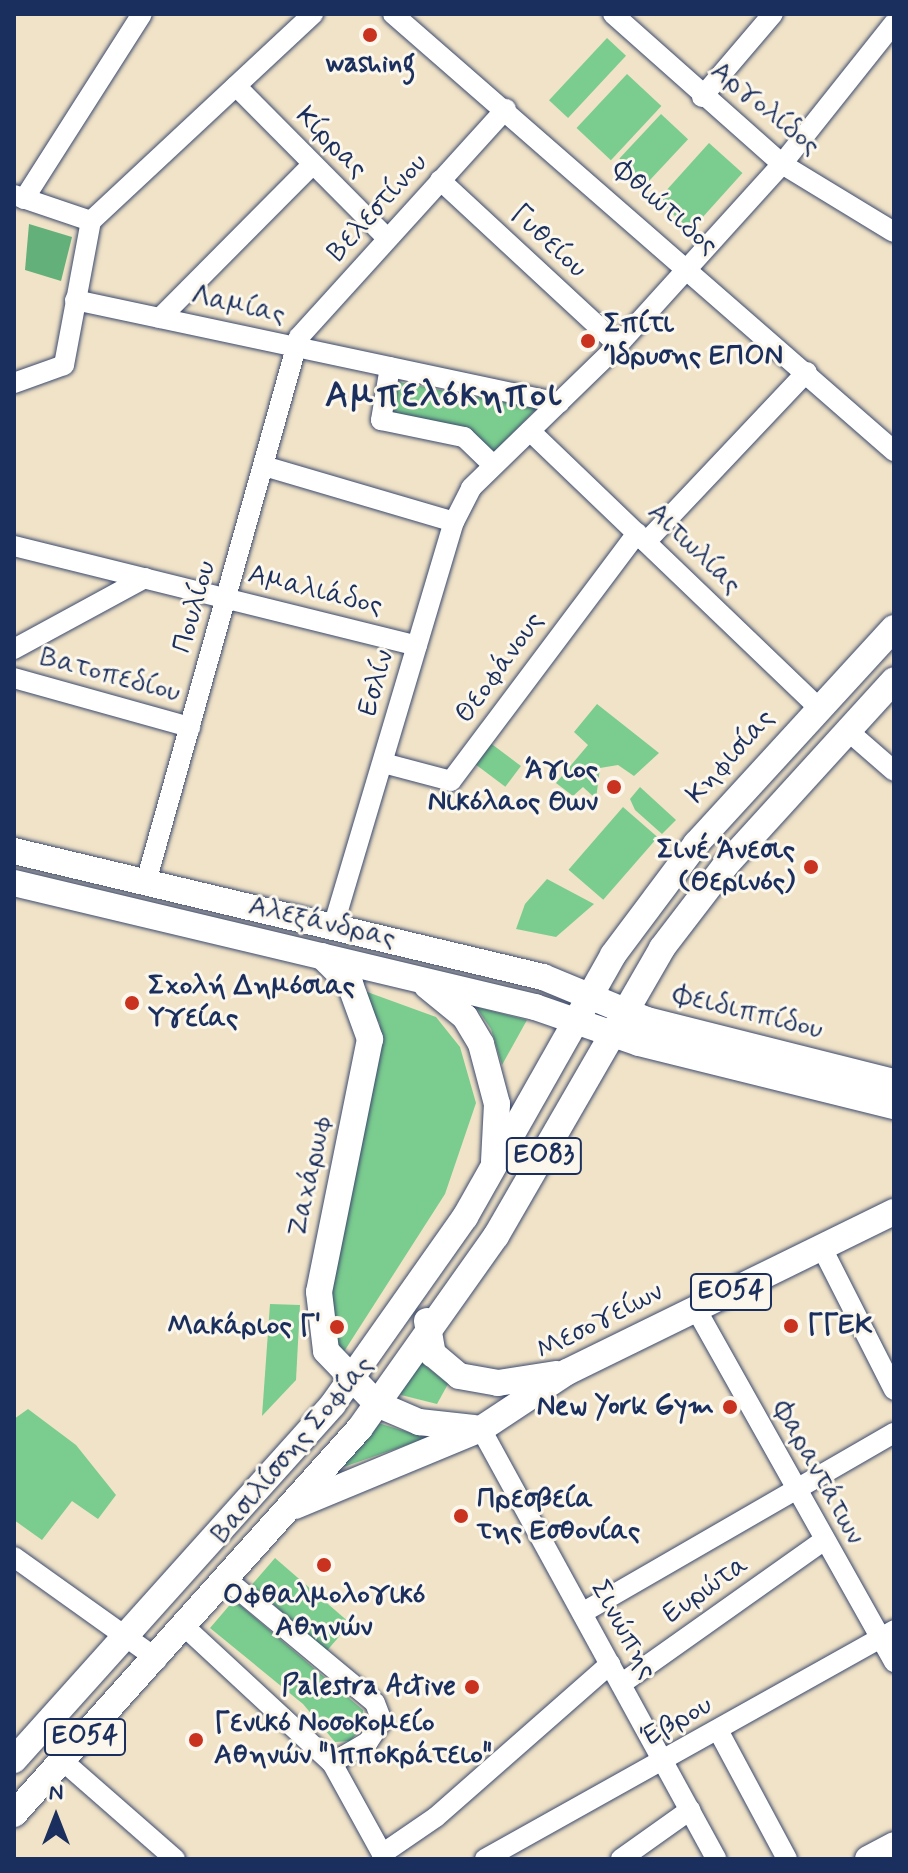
<!DOCTYPE html>
<html>
<head>
<meta charset="utf-8">
<style>
  body { margin:0 }
  #map { position:relative; width:908px; height:1873px; overflow:hidden; background:#f1e3c7; font-family:Mynerve,sans-serif }
  div>[style] { position:absolute }
  .green>* { inset:0; background:#7bcd8f; transform-origin:0 0 }
  .forest>* { inset:0; background:#64b07a }
  .roads { filter:drop-shadow(0 0 2px #3b4a6e) drop-shadow(0 0 2px #3b4a6e) }
  .minor>* { height:20px; margin:-10px; padding:0 10px; transform-origin:10px; border-radius:10px; background:#fff }
  .major>* { height:26px; margin:-13px; padding:0 13px; transform-origin:13px; border-radius:13px; background:#fff }
  .dots>* { width:22px; height:22px; translate:-50% -50%; box-sizing:border-box; border:4px solid #fbf7ec; border-radius:50% }
  span { translate:-50% -50%; white-space:nowrap; text-align:center; line-height:1.15; -webkit-text-stroke:6px #fbf7ec; paint-order:stroke }
  .shield-label span { padding:2px 6px; background:#fbf7ec; border:2px solid; border-radius:6px; -webkit-text-stroke-width:0 }
  .shield-label { font-size:26px; color:#1b2f5e; font-weight:700 }
  .poi-label { font-size:28px; color:#1b2f5e; font-weight:700 }
  .left { translate:0 -50%; text-align:left }
  .right { translate:-100% -50%; text-align:right }
  .street-label { font-size:28px; color:#1b2f5e }
  .district-label { font-size:36px; color:#1b2f5e; font-weight:700; letter-spacing:2px }
  .frame { position:absolute; inset:0; border:16px solid #1b2f5e; pointer-events:none }
  .north { position:absolute; left:16px; top:1777px; width:80px; height:80px; -webkit-text-stroke:6px #fbf7ec; paint-order:stroke; rotate:0deg; font-size:22px; font-weight:700; line-height:32px; text-align:center; color:#1b2f5e }
  .north::after { content:''; display:block; margin:auto; width:28px; height:36px; background:#1b2f5e; clip-path:polygon(50% 0,100% 100%,50% 72%,0 100%) }
</style>
</head>
<body>
<div id="map">
  <div class="green">
    <i style="left:607px;top:38px;width:26px;height:85px;rotate:43deg"></i>
    <i style="left:627px;top:74px;width:47px;height:74px;rotate:43deg"></i>
    <i style="left:661px;top:114px;width:37px;height:61px;rotate:43deg"></i>
    <i style="left:709px;top:143px;width:45px;height:77px;rotate:42deg"></i>
    <i style="clip-path:polygon(393px 381px,537px 408px,493px 453px,469px 428px,386px 413px)"></i>
    <i style="clip-path:polygon(597px 704px,659px 753px,634px 776px,618px 765px,600px 768px,596px 799px,583px 787px,573px 796px,556px 783px,588px 745px,574px 732px)"></i>
    <i style="left:489px;top:742px;width:40px;height:26px;rotate:37deg"></i>
    <i style="clip-path:polygon(640px 787px,676px 820px,662px 834px,635px 810px,630px 799px)"></i>
    <i style="left:623px;top:807px;width:46px;height:83px;rotate:41deg"></i>
    <i style="clip-path:polygon(547px 879px,594px 904px,556px 937px,516px 929px,525px 904px)"></i>
    <i style="clip-path:polygon(359px 989px,436px 1017px,460px 1047px,476px 1103px,445px 1194px,338px 1361px,326px 1309px,380px 1024px)"></i>
    <i style="clip-path:polygon(476px 1007px,527px 1020px,502px 1065px,491px 1029px)"></i>
    <i style="clip-path:polygon(270px 1304px,300px 1305px,296px 1380px,262px 1416px)"></i>
    <i style="clip-path:polygon(422px 1363px,448px 1384px,437px 1404px,397px 1394px)"></i>
    <i style="clip-path:polygon(28px 1409px,76px 1445px,116px 1495px,98px 1519px,72px 1501px,42px 1540px,14px 1520px,14px 1419px)"></i>
    <i style="clip-path:polygon(375px 1422px,427px 1438px,329px 1472px)"></i>
    <i style="left:275px;top:1558px;width:100px;height:36px;rotate:41deg"></i>
    <i style="clip-path:polygon(234px 1600px,363px 1710px,363px 1727px,350px 1741px,335px 1742px,303px 1704px,210px 1628px)"></i>
  </div>
  <div class="forest">
    <i style="clip-path:polygon(29px 224px,72px 237px,61px 281px,25px 270px)"></i>
  </div>
  <div class="roads">
    <div class="minor">
      <i style="left:393px;top:14px;width:665px;rotate:41.1deg"></i>
      <i style="left:613px;top:14px;width:226px;rotate:41.6deg"></i>
      <i style="left:782px;top:164px;width:131px;rotate:31.3deg"></i>
      <i style="left:236px;top:86px;width:214px;rotate:45.2deg"></i>
      <i style="left:702px;top:97px;width:109px;rotate:-49.5deg"></i>
      <i style="left:440px;top:180px;width:243px;rotate:42.8deg"></i>
      <i style="left:14px;top:195px;width:81px;rotate:18.7deg"></i>
      <i style="left:24px;top:199px;width:219px;rotate:-57.5deg"></i>
      <i style="left:75px;top:300px;width:495px;rotate:12deg"></i>
      <i style="left:160px;top:318px;width:216px;rotate:-45.2deg"></i>
      <i style="left:390px;top:367px;width:54px;rotate:99.6deg"></i>
      <i style="left:381px;top:420px;width:85px;rotate:11.6deg"></i>
      <i style="left:464px;top:437px;width:40px;rotate:44deg"></i>
      <i style="left:14px;top:383px;width:53px;rotate:-19.8deg"></i>
      <i style="left:64px;top:365px;width:147px;rotate:-79.4deg"></i>
      <i style="left:91px;top:221px;width:304px;rotate:-43deg"></i>
      <i style="left:530px;top:431px;width:400px;rotate:43.8deg"></i>
      <i style="left:264px;top:466px;width:198px;rotate:16.4deg"></i>
      <i style="left:646px;top:542px;width:234px;rotate:-46.6deg"></i>
      <i style="left:14px;top:546px;width:415px;rotate:13.9deg"></i>
      <i style="left:14px;top:649px;width:149px;rotate:-28.5deg"></i>
      <i style="left:14px;top:678px;width:183px;rotate:15.6deg"></i>
      <i style="left:847px;top:730px;width:62px;rotate:41.1deg"></i>
      <i style="left:383px;top:763px;width:70px;rotate:14.8deg"></i>
      <i style="left:451px;top:781px;width:310px;rotate:-53.1deg"></i>
      <i style="left:146px;top:882px;width:566px;rotate:-74.32deg"></i>
      <i style="left:299px;top:337px;width:308px;rotate:-47.8deg"></i>
      <i style="left:333px;top:927px;width:423px;rotate:-73.4deg"></i>
      <i style="left:454px;top:522px;width:38px;rotate:-63deg"></i>
      <i style="left:471px;top:488px;width:205px;rotate:-44.2deg"></i>
      <i style="left:618px;top:345px;width:244px;rotate:-47.8deg"></i>
      <i style="left:782px;top:164px;width:180px;rotate:-51.5deg"></i>
      <i style="left:822px;top:1248px;width:159px;rotate:63.1deg"></i>
      <i style="left:696px;top:1309px;width:405px;rotate:60.7deg"></i>
      <i style="left:481px;top:1429px;width:490px;rotate:61.3deg"></i>
      <i style="left:14px;top:1557px;width:176px;rotate:35.5deg"></i>
      <i style="left:227px;top:1580px;width:192px;rotate:39.7deg"></i>
      <i style="left:375px;top:1703px;width:19px;rotate:69deg"></i>
      <i style="left:382px;top:1721px;width:25px;rotate:124deg"></i>
      <i style="left:368px;top:1742px;width:42px;rotate:149.7deg"></i>
      <i style="left:582px;top:1613px;width:360px;rotate:-30deg"></i>
      <i style="left:185px;top:1627px;width:200px;rotate:42.8deg"></i>
      <i style="left:332px;top:1763px;width:110px;rotate:61.1deg"></i>
      <i style="left:621px;top:1684px;width:247px;rotate:-35.3deg"></i>
      <i style="left:719px;top:1732px;width:144px;rotate:61.8deg"></i>
      <i style="left:63px;top:1761px;width:149px;rotate:41.2deg"></i>
      <i style="left:382px;top:1854px;width:65px;rotate:-34.4deg"></i>
      <i style="left:436px;top:1817px;width:232px;rotate:-41.3deg"></i>
      <i style="left:485px;top:1859px;width:469px;rotate:-29.2deg"></i>
      <i style="left:621px;top:1859px;width:85px;rotate:-35.4deg"></i>
    </div>
    <div class="major">
      <i style="left:14px;top:851px;width:544px;rotate:13.4deg"></i>
      <i style="left:543px;top:977px;width:113px;rotate:22.5deg"></i>
      <i style="left:647px;top:1020px;width:255px;rotate:14.1deg"></i>
      <i style="left:14px;top:883px;width:536px;rotate:13.39deg"></i>
      <i style="left:535px;top:1007px;width:110px;rotate:19.1deg"></i>
      <i style="left:639px;top:1043px;width:263px;rotate:13.9deg"></i>
      <i style="left:322px;top:956px;width:40px;rotate:45deg"></i>
      <i style="left:350px;top:984px;width:59px;rotate:70deg"></i>
      <i style="left:370px;top:1039px;width:258px;rotate:101.4deg"></i>
      <i style="left:319px;top:1292px;width:59px;rotate:83.2deg"></i>
      <i style="left:326px;top:1351px;width:74px;rotate:46.1deg"></i>
      <i style="left:377px;top:1404px;width:46px;rotate:23.2deg"></i>
      <i style="left:419px;top:1422px;width:55px;rotate:6.2deg"></i>
      <i style="left:427px;top:986px;width:49px;rotate:39.2deg"></i>
      <i style="left:465px;top:1017px;width:31px;rotate:59deg"></i>
      <i style="left:481px;top:1044px;width:62px;rotate:75.1deg"></i>
      <i style="left:497px;top:1104px;width:57px;rotate:93deg"></i>
      <i style="left:427px;top:1321px;width:34px;rotate:80deg"></i>
      <i style="left:433px;top:1354px;width:34px;rotate:40deg"></i>
      <i style="left:459px;top:1376px;width:40px;rotate:10deg"></i>
      <i style="left:498px;top:1383px;width:60px;rotate:-8.7deg"></i>
      <i style="left:295px;top:1506px;width:201px;rotate:-22.5deg"></i>
      <i style="left:481px;top:1429px;width:103px;rotate:-33.5deg"></i>
      <i style="left:567px;top:1372px;width:364px;rotate:-26.1deg"></i>
      <i style="left:14px;top:1760px;width:478px;rotate:-48.1deg"></i>
      <i style="left:333px;top:1404px;width:229px;rotate:-54.8deg"></i>
      <i style="left:465px;top:1217px;width:301px;rotate:-60.5deg"></i>
      <i style="left:613px;top:955px;width:139px;rotate:-53.2deg"></i>
      <i style="left:696px;top:844px;width:293px;rotate:-47.5deg"></i>
      <i style="left:14px;top:1814px;width:518px;rotate:-48.13deg"></i>
      <i style="left:360px;top:1428px;width:235px;rotate:-54.7deg"></i>
      <i style="left:496px;top:1236px;width:332px;rotate:-60deg"></i>
      <i style="left:662px;top:948px;width:103px;rotate:-52.5deg"></i>
      <i style="left:725px;top:866px;width:251px;rotate:-47.7deg"></i>
      <i style="left:868px;top:1859px;width:30px;rotate:-28deg"></i>
    </div>
  </div>
  <div class="dots">
    <i style="left:370px;top:35px;background:#c8321e"></i>
    <i style="left:588px;top:341px;background:#c8321e"></i>
    <i style="left:614px;top:787px;background:#c8321e"></i>
    <i style="left:811px;top:867px;background:#c8321e"></i>
    <i style="left:132px;top:1003px;background:#c8321e"></i>
    <i style="left:791px;top:1326px;background:#c8321e"></i>
    <i style="left:337px;top:1327px;background:#c8321e"></i>
    <i style="left:730px;top:1407px;background:#c8321e"></i>
    <i style="left:461px;top:1516px;background:#c8321e"></i>
    <i style="left:324px;top:1565px;background:#c8321e"></i>
    <i style="left:472px;top:1687px;background:#c8321e"></i>
    <i style="left:196px;top:1740px;background:#c8321e"></i>
  </div>
  <div class="shield-label">
    <span style="left:544px;top:1156px">ΕΟ83</span>
    <span style="left:731px;top:1292px">ΕΟ54</span>
    <span style="left:85px;top:1737px">ΕΟ54</span>
  </div>
  <div class="poi-label">
    <span style="left:370px;top:64px">washing</span>
    <span class="left" style="left:604px;top:341px">Σπίτι<br>Ίδρυσης ΕΠΟΝ</span>
    <span class="right" style="left:598px;top:787px">Άγιος<br>Νικόλαος Θων</span>
    <span class="right" style="left:795px;top:867px">Σινέ Άνεσις<br>(Θερινός)</span>
    <span class="left" style="left:148px;top:1003px">Σχολή Δημόσιας<br>Υγείας</span>
    <span class="left" style="left:807px;top:1326px">ΓΓΕΚ</span>
    <span class="right" style="left:321px;top:1327px">Μακάριος Γ'</span>
    <span class="right" style="left:714px;top:1407px">New York Gym</span>
    <span class="left" style="left:477px;top:1516px">Πρεσβεία<br>της Εσθονίας</span>
    <span style="left:324px;top:1612px">Οφθαλμολογικό<br>Αθηνών</span>
    <span class="right" style="left:456px;top:1687px">Palestra Active</span>
    <span class="left" style="left:214px;top:1740px">Γενικό Νοσοκομείο<br>Αθηνών "Ιπποκράτειο"</span>
  </div>
  <div class="street-label">
    <span style="left:765px;top:109px;rotate:39deg">Αργολίδος</span>
    <span style="left:331px;top:143px;rotate:45deg">Κίρρας</span>
    <span style="left:378px;top:208px;rotate:-48deg">Βελεστίνου</span>
    <span style="left:665px;top:208px;rotate:41deg">Φθιώτιδος</span>
    <span style="left:548px;top:242px;rotate:43deg">Γυθείου</span>
    <span style="left:238px;top:306px;rotate:12deg">Λαμίας</span>
    <span style="left:694px;top:549px;rotate:44deg">Αιτωλίας</span>
    <span style="left:315px;top:591px;rotate:14deg">Αμαλιάδος</span>
    <span style="left:195px;top:607px;rotate:-74deg">Πουλίου</span>
    <span style="left:500px;top:668px;rotate:-54deg">Θεοφάνους</span>
    <span style="left:110px;top:676px;rotate:15deg">Βατοπεδίου</span>
    <span style="left:377px;top:683px;rotate:-74deg">Εσλίν</span>
    <span style="left:731px;top:757px;rotate:-48deg">Κηφισίας</span>
    <span style="left:322px;top:923px;rotate:13deg">Αλεξάνδρας</span>
    <span style="left:748px;top:1013px;rotate:14deg">Φειδιππίδου</span>
    <span style="left:311px;top:1176px;rotate:-78deg">Ζαχάρωφ</span>
    <span style="left:600px;top:1322px;rotate:-27deg">Μεσογείων</span>
    <span style="left:293px;top:1450px;rotate:-50deg">Βασιλίσσης Σοφίας</span>
    <span style="left:818px;top:1473px;rotate:61deg">Φαραντάτων</span>
    <span style="left:706px;top:1590px;rotate:-35deg">Ευρώτα</span>
    <span style="left:623px;top:1630px;rotate:61deg">Σινώπης</span>
    <span style="left:677px;top:1722px;rotate:-29deg">Έβρου</span>
  </div>
  <div class="district-label">
    <span style="left:444px;top:397px">Αμπελόκηποι</span>
  </div>
  <div class="frame"></div>
  <div class="north">N</div>
</div>
</body>
</html>
